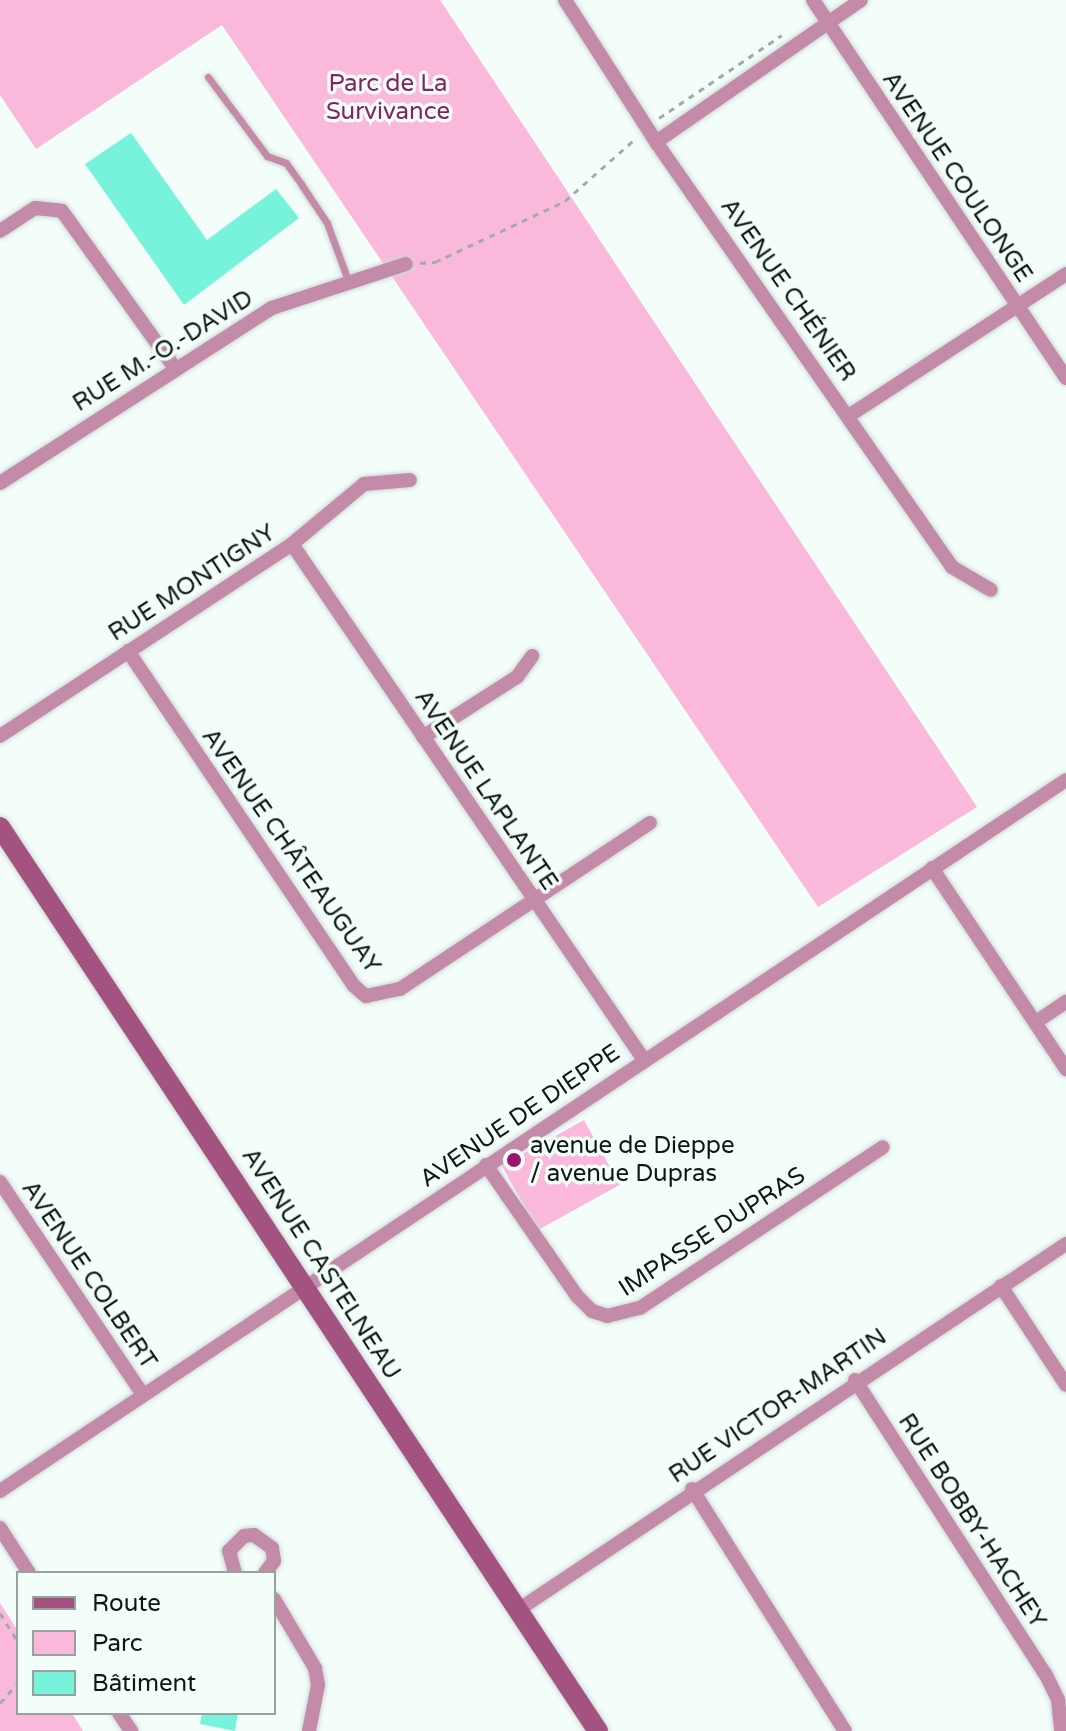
<!DOCTYPE html>
<html>
<head>
<meta charset="utf-8">
<style>
  body { margin:0 }
  #map { position:relative; width:1066px; height:1731px; overflow:hidden; background:#f3fefb; font-family:"Varela Round",sans-serif }
  div>[style] { position:absolute }
  .green>* { inset:0; background:#fab9da; transform-origin:0 0 }
  .building>* { inset:0; background:#77f3dc }
  .path>* { height:3px; margin-top:-1.5px; transform-origin:0; background:repeating-linear-gradient(90deg,#a1aca9 0 6px,transparent 0 12px) }
  .roads { filter:drop-shadow(0 0 2px #ced9d6) drop-shadow(0 0 2px #ced9d6) }
  .lane>* { height:7px; margin:-3.5px; padding:0 3.5px; transform-origin:3.5px; border-radius:3.5px; background:#c48ba9 }
  .street>* { height:14px; margin:-7px; padding:0 7px; transform-origin:7px; border-radius:7px; background:#c48ba9 }
  .secondary>* { height:20px; margin:-10px; padding:0 10px; transform-origin:10px; border-radius:10px; background:#a45381 }
  .dots>* { width:22px; height:22px; translate:-50% -50%; box-sizing:border-box; border:4px solid #f3fefb; border-radius:50% }
  span { translate:-50% -50%; white-space:nowrap; text-align:center; line-height:1.15; -webkit-text-stroke:7px #f3fefb; paint-order:stroke }
  .park-label { font-size:24px; color:#852360 }
  .street-label { font-size:24px; color:#0d1715 }
  .poi-label { font-size:24px; color:#0d1715 }
  .left { translate:0 -50%; text-align:left }
  .legend { position:absolute; left:16px; top:1571px; width:260px; height:144px; box-sizing:border-box; background:#f3fefb; border:2px solid #97a29f; margin:0; padding:10px 14px; list-style:none; font-size:24px; color:#0d1715 }
  .legend li { display:flex; align-items:center; gap:16px; height:40px }
  .legend b { width:40px; border:2px solid #97a29f }
</style>
</head>
<body>
<div id="map">
  <div class="green">
    <i style="clip-path:polygon(0 0,440px 0,977px 807px,818px 907px,222px 25px,36px 149px,0 95px)"></i>
    <i style="left:584px;top:1120px;width:74px;height:94px;rotate:61deg"></i>
    <i style="clip-path:polygon(0 1603px,18px 1631px,18px 1713px,72px 1713px,83px 1731px,0 1731px)"></i>
  </div>
  <div class="building">
    <i style="clip-path:polygon(131px 133px,207px 240px,276px 189px,299px 218px,184px 305px,85px 164px)"></i>
    <i style="clip-path:polygon(202px 1713px,238px 1713px,235px 1731px,200px 1724px)"></i>
  </div>
  <div class="path">
    <i style="left:659px;top:118px;width:148px;rotate:-34deg"></i>
    <i style="left:420px;top:263px;width:15px;rotate:-4deg"></i>
    <i style="left:435px;top:262px;width:144px;rotate:-25.1deg"></i>
    <i style="left:565px;top:201px;width:94px;rotate:-41.5deg"></i>
    <i style="left:0;top:1613px;width:34px;rotate:58deg"></i>
    <i style="left:0;top:1703px;width:27px;rotate:-48deg"></i>
  </div>
  <div class="roads">
    <div class="lane">
      <i style="left:208px;top:77px;width:99px;rotate:53.2deg"></i>
      <i style="left:267px;top:156px;width:20px;rotate:20deg"></i>
      <i style="left:286px;top:163px;width:26px;rotate:54deg"></i>
      <i style="left:301px;top:184px;width:47px;rotate:56.3deg"></i>
      <i style="left:327px;top:223px;width:64px;rotate:69.9deg"></i>
    </div>
    <div class="street">
      <i style="left:565px;top:0;width:169px;rotate:57.3deg"></i>
      <i style="left:656px;top:142px;width:518px;rotate:55.14deg"></i>
      <i style="left:952px;top:567px;width:45px;rotate:30.5deg"></i>
      <i style="left:813px;top:0;width:455px;rotate:56.2deg"></i>
      <i style="left:656px;top:142px;width:249px;rotate:-34.7deg"></i>
      <i style="left:0;top:231px;width:42px;rotate:-33.3deg"></i>
      <i style="left:35px;top:208px;width:27px;rotate:6deg"></i>
      <i style="left:62px;top:211px;width:192px;rotate:54.3deg"></i>
      <i style="left:850px;top:415px;width:258px;rotate:-33.1deg"></i>
      <i style="left:0;top:483px;width:323px;rotate:-32.8deg"></i>
      <i style="left:272px;top:308px;width:141px;rotate:-18.2deg"></i>
      <i style="left:292px;top:544px;width:625px;rotate:55.7deg"></i>
      <i style="left:128px;top:651px;width:404px;rotate:56deg"></i>
      <i style="left:354px;top:986px;width:16px;rotate:40deg"></i>
      <i style="left:366px;top:996px;width:35px;rotate:-12deg"></i>
      <i style="left:400px;top:989px;width:300px;rotate:-33.6deg"></i>
      <i style="left:0;top:736px;width:349px;rotate:-33.3deg"></i>
      <i style="left:292px;top:544px;width:94px;rotate:-39.8deg"></i>
      <i style="left:364px;top:484px;width:46px;rotate:-5deg"></i>
      <i style="left:423px;top:737px;width:112px;rotate:-32.6deg"></i>
      <i style="left:517px;top:677px;width:26px;rotate:-54deg"></i>
      <i style="left:932px;top:868px;width:242px;rotate:56.3deg"></i>
      <i style="left:1036px;top:1022px;width:36px;rotate:-34deg"></i>
      <i style="left:486px;top:1165px;width:160px;rotate:55.2deg"></i>
      <i style="left:577px;top:1296px;width:21px;rotate:45deg"></i>
      <i style="left:592px;top:1311px;width:16px;rotate:18deg"></i>
      <i style="left:607px;top:1316px;width:34px;rotate:-14deg"></i>
      <i style="left:640px;top:1308px;width:291px;rotate:-33.5deg"></i>
      <i style="left:0;top:1182px;width:254px;rotate:56.1deg"></i>
      <i style="left:1001px;top:1286px;width:118px;rotate:56.7deg"></i>
      <i style="left:855px;top:1380px;width:351px;rotate:57.1deg"></i>
      <i style="left:1046px;top:1675px;width:28px;rotate:64deg"></i>
      <i style="left:1058px;top:1700px;width:31px;rotate:84deg"></i>
      <i style="left:692px;top:1489px;width:286px;rotate:57.7deg"></i>
      <i style="left:0;top:1491px;width:1281px;rotate:-33.7deg"></i>
      <i style="left:0;top:1528px;width:54px;rotate:57.2deg"></i>
      <i style="left:235px;top:1573px;width:23px;rotate:-105deg"></i>
      <i style="left:229px;top:1551px;width:21px;rotate:-45deg"></i>
      <i style="left:244px;top:1536px;width:10px;rotate:-6deg"></i>
      <i style="left:254px;top:1535px;width:22px;rotate:36deg"></i>
      <i style="left:272px;top:1548px;width:13px;rotate:81deg"></i>
      <i style="left:274px;top:1561px;width:15px;rotate:127deg"></i>
      <i style="left:274px;top:1599px;width:80px;rotate:59.3deg"></i>
      <i style="left:315px;top:1668px;width:17px;rotate:80deg"></i>
      <i style="left:318px;top:1685px;width:47px;rotate:101.1deg"></i>
      <i style="left:518px;top:1610px;width:659px;rotate:-33.74deg"></i>
      <i style="left:119px;top:1713px;width:22px;rotate:56deg"></i>
    </div>
    <div class="secondary">
      <i style="left:0;top:827px;width:1084px;rotate:56.52deg"></i>
    </div>
  </div>
  <div class="dots">
    <i style="left:514px;top:1160px;background:#99176c"></i>
  </div>
  <div class="park-label">
    <span style="left:388px;top:98px">Parc de La<br>Survivance</span>
  </div>
  <div class="street-label">
    <span style="left:957px;top:177px;rotate:56deg">AVENUE COULONGE</span>
    <span style="left:788px;top:290px;rotate:55deg">AVENUE CHÉNIER</span>
    <span style="left:163px;top:351px;rotate:-32deg">RUE M.-O.-DAVID</span>
    <span style="left:192px;top:583px;rotate:-33deg">RUE MONTIGNY</span>
    <span style="left:486px;top:790px;rotate:56deg">AVENUE LAPLANTE</span>
    <span style="left:291px;top:851px;rotate:55deg">AVENUE CHÂTEAUGUAY</span>
    <span style="left:520px;top:1116px;rotate:-34deg">AVENUE DE DIEPPE</span>
    <span style="left:712px;top:1232px;rotate:-33deg">IMPASSE DUPRAS</span>
    <span style="left:321px;top:1264px;rotate:57deg">AVENUE CASTELNEAU</span>
    <span style="left:89px;top:1275px;rotate:56deg">AVENUE COLBERT</span>
    <span style="left:778px;top:1406px;rotate:-34deg">RUE VICTOR-MARTIN</span>
    <span style="left:972px;top:1521px;rotate:57deg">RUE BOBBY-HACHEY</span>
  </div>
  <div class="poi-label">
    <span class="left" style="left:530px;top:1160px">avenue de Dieppe<br>/ avenue Dupras</span>
  </div>
  <ul class="legend">
  <li><b style="height:10px;background:#a45381"></b>Route</li>
  <li><b style="height:22px;background:#fab9da"></b>Parc</li>
  <li><b style="height:22px;background:#77f3dc"></b>Bâtiment</li>
  </ul>
</div>
</body>
</html>
